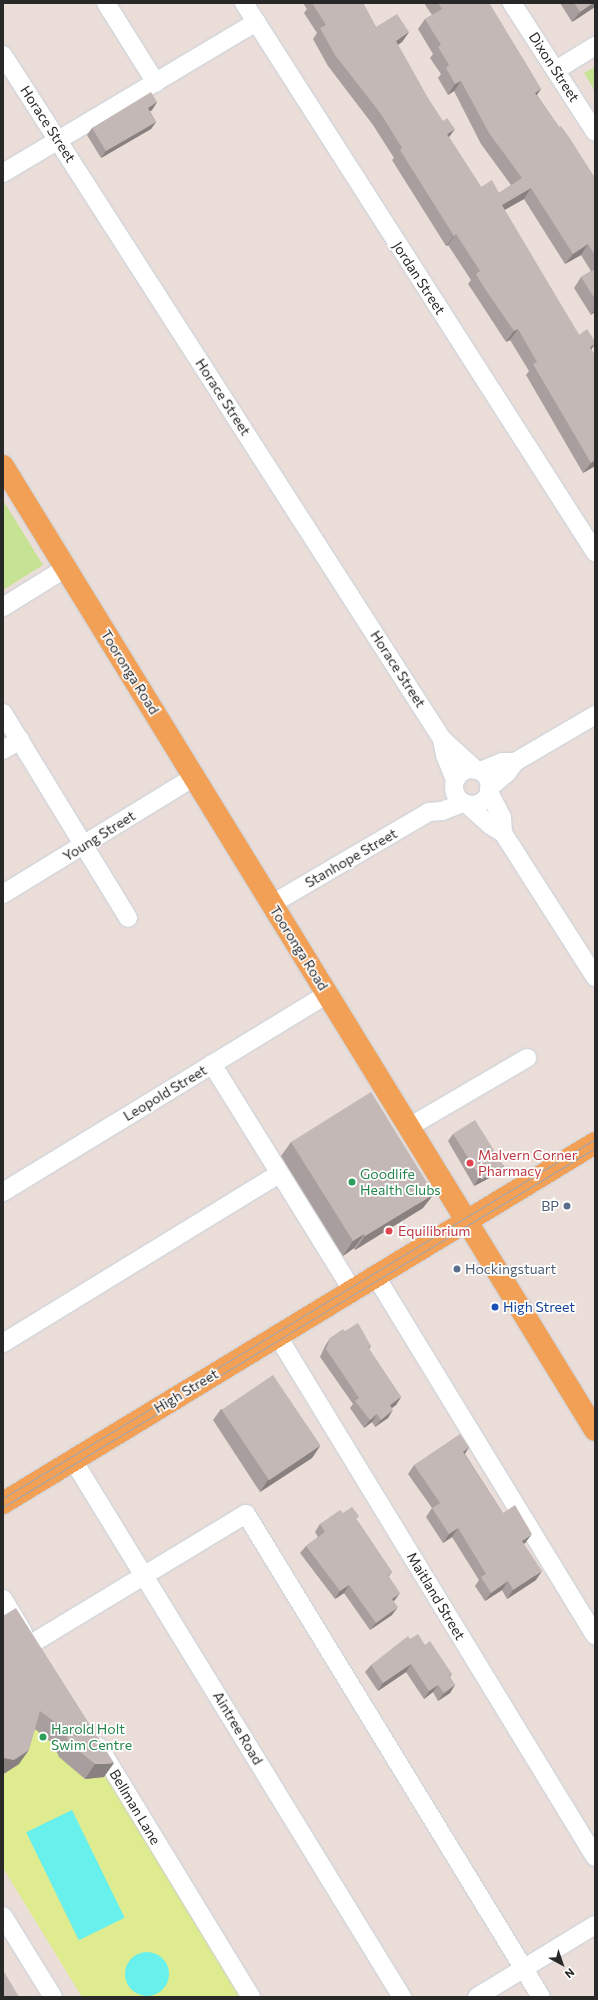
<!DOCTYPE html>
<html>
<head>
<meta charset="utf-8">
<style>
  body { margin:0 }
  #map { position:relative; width:598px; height:2000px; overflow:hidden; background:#ebded9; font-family:Commissioner,sans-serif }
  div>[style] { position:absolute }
  .green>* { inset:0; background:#c6e393 }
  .pitch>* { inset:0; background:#dfeb8f }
  .water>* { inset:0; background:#68f0ec; transform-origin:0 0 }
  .round { border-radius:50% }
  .path>* { height:2.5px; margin-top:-1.25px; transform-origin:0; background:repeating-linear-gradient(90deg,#bebebe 0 3px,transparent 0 5px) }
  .roads { filter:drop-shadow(0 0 1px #c7d0da) drop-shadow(0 0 1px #c7d0da) }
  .minor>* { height:18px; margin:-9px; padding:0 9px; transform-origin:9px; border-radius:9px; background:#fff }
  .minor>.ring { margin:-9px; padding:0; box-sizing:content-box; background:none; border:18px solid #fff; border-radius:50% }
  .major>* { height:22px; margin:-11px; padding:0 11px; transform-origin:11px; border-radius:11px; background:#f2a056 }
  .tram>* { height:1px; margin:-0.5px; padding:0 0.5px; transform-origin:0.5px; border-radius:0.5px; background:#9ca6b3 }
  .wall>* { inset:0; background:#a89e9d }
  .shaded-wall>* { inset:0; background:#88817f }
  .building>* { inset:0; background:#c3b8b6; transform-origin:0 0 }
  .dots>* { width:11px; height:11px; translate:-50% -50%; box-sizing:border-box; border:2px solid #fff; border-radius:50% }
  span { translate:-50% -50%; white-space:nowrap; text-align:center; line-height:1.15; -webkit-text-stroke:3.5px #fff; paint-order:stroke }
  .street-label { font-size:14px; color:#282828 }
  .health-label { font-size:14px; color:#be3a42 }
  .left { translate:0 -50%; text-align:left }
  .leisure-label { font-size:14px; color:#27864d }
  .service-label { font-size:14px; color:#4e5e75 }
  .right { translate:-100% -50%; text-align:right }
  .transit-label { font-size:14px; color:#164399 }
  .frame { position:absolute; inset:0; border:4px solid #282828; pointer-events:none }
  .north { position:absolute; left:542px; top:1944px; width:40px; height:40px; -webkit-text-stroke:3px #fff; paint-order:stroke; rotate:140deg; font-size:11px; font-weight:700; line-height:16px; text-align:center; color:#282828 }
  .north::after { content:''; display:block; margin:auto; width:14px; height:18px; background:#282828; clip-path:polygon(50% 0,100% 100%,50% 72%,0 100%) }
</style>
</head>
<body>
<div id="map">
  <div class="green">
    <i style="clip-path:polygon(595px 67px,595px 91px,584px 73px)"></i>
    <i style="clip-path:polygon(3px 500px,43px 565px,3px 590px)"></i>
  </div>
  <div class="pitch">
    <i style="clip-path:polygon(3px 1606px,240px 1997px,82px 1997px,3px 1868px)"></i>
  </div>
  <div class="water">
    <i style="left:72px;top:1810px;width:120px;height:51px;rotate:64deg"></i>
    <i class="round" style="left:125px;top:1952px;width:44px;height:44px"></i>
  </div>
  <div class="path">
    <i style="left:594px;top:90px;width:1px;rotate:-45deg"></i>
  </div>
  <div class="roads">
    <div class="minor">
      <i style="left:106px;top:3px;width:94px;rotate:58deg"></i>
      <i style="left:244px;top:3px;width:652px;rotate:57.41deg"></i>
      <i style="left:512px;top:3px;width:153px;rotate:57.2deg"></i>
      <i style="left:3px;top:55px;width:813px;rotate:57.31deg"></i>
      <i style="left:442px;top:739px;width:46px;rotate:42.4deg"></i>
      <i style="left:556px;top:70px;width:46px;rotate:-31.6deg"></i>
      <i style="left:3px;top:173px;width:295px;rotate:-30.8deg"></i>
      <i style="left:3px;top:607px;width:74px;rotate:-31.8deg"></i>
      <i style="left:3px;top:713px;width:240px;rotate:58.6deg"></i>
      <i style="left:442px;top:739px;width:16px;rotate:79deg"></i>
      <i style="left:445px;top:755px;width:27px;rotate:68deg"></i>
      <i style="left:3px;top:750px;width:20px;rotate:-30deg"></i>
      <i class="ring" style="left:454px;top:769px;width:18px;height:18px"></i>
      <i style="left:480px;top:771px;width:24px;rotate:-22deg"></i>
      <i style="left:502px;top:762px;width:13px"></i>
      <i style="left:489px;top:788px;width:23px;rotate:-40deg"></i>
      <i style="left:507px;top:773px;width:14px;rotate:-54deg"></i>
      <i style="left:515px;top:762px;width:93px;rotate:-30.4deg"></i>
      <i style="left:489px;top:792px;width:28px;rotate:63deg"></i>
      <i style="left:502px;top:817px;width:16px;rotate:86deg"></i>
      <i style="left:503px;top:833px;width:171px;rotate:57.4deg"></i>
      <i style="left:468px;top:805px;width:30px;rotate:42deg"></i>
      <i style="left:490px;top:825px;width:15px;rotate:32deg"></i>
      <i style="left:3px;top:894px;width:224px;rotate:-31.5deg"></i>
      <i style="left:272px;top:904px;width:182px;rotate:-30.4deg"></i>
      <i style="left:429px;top:812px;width:13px;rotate:-4deg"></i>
      <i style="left:442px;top:811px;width:22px;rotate:-21deg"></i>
      <i style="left:212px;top:1064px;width:266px;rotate:58.2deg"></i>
      <i style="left:409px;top:1127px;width:137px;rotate:-30.3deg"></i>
      <i style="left:3px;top:1192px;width:381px;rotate:-31.4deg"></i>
      <i style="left:375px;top:1275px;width:422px;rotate:58.6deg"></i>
      <i style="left:277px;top:1335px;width:611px;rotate:58.65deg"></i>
      <i style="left:3px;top:1343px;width:324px;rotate:-31.5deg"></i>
      <i style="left:73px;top:1460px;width:630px;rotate:58.51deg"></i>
      <i style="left:3px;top:1599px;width:39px;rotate:59deg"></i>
      <i style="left:31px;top:1644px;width:251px;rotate:-31.2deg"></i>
      <i style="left:246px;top:1514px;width:566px;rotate:58.58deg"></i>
      <i style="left:99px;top:1747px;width:293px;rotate:58.7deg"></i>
      <i style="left:3px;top:1916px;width:95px;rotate:58.3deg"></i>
      <i style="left:477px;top:1997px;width:138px;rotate:-31.4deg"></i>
    </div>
    <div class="major">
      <i style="left:3px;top:466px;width:1131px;rotate:58.45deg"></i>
      <i style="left:3px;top:1503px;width:693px;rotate:-31.3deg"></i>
    </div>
  </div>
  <div class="tram">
    <i style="left:3px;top:1498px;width:692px;rotate:-31.23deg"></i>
    <i style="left:3px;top:1507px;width:692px;rotate:-31.23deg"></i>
  </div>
  <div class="wall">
    <i style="clip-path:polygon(303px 3px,363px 3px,376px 27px,409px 32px,402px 42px,398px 45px,449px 137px,481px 187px,499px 193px,511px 185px,481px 144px,454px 91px,448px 95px,438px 78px,441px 74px,430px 58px,433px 54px,418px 29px,425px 19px,432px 15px,424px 3px,489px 3px,541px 89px,537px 95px,559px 127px,595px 178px,595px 313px,595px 312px,591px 315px,574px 288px,581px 277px,591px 271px,581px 255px,565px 264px,524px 199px,504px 210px,579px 335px,595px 341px,595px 344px,591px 349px,595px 359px,595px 466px,583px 473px,526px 375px,529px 371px,510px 340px,506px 342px,476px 296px,468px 284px,471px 280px,448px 245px,446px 246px,392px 160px,394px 158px,373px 125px,328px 66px,313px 39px,317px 33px,304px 13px,307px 9px)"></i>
    <i style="clip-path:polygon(560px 3px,595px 3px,595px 7px,572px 22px)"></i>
    <i style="clip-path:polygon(157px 102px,152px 110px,150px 111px,156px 122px,151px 129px,101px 158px,87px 135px,92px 128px)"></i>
    <i style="clip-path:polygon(453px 1134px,504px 1166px,499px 1173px,474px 1186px,448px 1141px)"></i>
    <i style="clip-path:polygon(291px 1142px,423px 1208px,355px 1250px,354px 1248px,343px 1256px,281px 1156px)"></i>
    <i style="clip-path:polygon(345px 1331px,371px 1346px,369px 1349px,401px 1397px,396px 1405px,392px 1408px,388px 1418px,375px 1427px,372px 1422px,364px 1428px,350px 1408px,353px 1404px,320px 1357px,325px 1346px,330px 1338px)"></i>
    <i style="clip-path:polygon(221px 1409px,320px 1446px,312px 1458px,260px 1492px,213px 1420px)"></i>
    <i style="clip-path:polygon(469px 1447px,465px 1454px,503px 1513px,526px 1542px,524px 1544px,536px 1580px,507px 1599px,502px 1590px,485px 1601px,475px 1586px,479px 1580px,452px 1537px,443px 1543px,426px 1517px,432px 1508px,408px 1474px,414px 1465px)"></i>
    <i style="clip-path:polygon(343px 1513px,357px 1520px,392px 1572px,389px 1576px,395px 1600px,393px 1601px,392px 1615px,370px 1630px,344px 1593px,335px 1599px,300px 1553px,306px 1546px,318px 1537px,315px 1532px,320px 1524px)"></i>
    <i style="clip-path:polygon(3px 1616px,104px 1777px,85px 1779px,59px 1757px,53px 1744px,35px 1729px,19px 1764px,4px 1774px)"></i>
    <i style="clip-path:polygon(410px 1639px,425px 1645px,452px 1674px,450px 1677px,455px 1685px,450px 1693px,438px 1701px,433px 1692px,424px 1699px,406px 1672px,378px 1691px,365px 1672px,371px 1665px)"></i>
  </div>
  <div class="shaded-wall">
    <i style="clip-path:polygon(593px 3px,595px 3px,595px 7px,572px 22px,580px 12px)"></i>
    <i style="clip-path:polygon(409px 32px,402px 42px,388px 51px,396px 41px)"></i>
    <i style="clip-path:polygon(461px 81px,454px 91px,448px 95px,455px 84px)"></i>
    <i style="clip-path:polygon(541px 89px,533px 100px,535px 93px)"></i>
    <i style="clip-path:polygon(157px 102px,152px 110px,143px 116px,148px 108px)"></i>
    <i style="clip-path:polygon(156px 122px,151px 129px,101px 158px,106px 151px)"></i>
    <i style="clip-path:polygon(455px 129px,447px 140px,447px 134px)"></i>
    <i style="clip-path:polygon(531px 188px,524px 199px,494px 216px,502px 205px)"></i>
    <i style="clip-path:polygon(456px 234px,448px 245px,446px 246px,454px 236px)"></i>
    <i style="clip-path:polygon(588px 244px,581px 255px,565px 264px,573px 254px)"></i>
    <i style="clip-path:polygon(595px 309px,595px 312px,591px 315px)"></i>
    <i style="clip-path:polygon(518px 329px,510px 340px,506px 342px,514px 331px)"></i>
    <i style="clip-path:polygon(595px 344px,589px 353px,590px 347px)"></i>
    <i style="clip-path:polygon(595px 460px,595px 466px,583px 473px,591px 463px)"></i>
    <i style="clip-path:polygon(504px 1166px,499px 1173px,474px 1186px,479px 1178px)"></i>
    <i style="clip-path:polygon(434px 1194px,423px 1208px,355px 1250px,365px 1236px)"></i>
    <i style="clip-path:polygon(364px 1234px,354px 1248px,343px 1256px,353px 1241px)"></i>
    <i style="clip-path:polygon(401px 1397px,396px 1405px,385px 1413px,390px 1405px)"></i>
    <i style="clip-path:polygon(393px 1410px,388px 1418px,375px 1427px,381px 1420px)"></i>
    <i style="clip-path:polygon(377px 1414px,372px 1422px,364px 1428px,370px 1420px)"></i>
    <i style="clip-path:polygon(320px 1446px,312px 1458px,260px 1492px,268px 1480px)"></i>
    <i style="clip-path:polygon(469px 1447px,463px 1456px,463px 1452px)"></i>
    <i style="clip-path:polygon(458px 1528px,452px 1537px,443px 1543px,449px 1534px)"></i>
    <i style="clip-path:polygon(532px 1534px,526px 1542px,516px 1549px,522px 1541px)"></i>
    <i style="clip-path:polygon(542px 1571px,536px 1580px,507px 1599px,513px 1590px)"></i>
    <i style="clip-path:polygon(508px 1581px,502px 1590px,485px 1601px,491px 1593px)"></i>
    <i style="clip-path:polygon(349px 1585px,344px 1593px,335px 1599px,340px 1591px)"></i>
    <i style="clip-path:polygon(400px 1593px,395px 1600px,386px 1606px,392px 1599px)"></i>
    <i style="clip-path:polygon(398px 1607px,392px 1615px,370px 1630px,376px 1623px)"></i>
    <i style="clip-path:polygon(411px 1664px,406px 1672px,378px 1691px,383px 1683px)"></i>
    <i style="clip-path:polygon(438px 1685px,433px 1692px,424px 1699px,429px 1691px)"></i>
    <i style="clip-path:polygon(455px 1685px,450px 1693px,438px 1701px,444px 1693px)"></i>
    <i style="clip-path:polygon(29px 1750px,19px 1764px,3px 1774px,3px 1758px)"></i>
    <i style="clip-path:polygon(114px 1763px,104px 1777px,85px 1779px,95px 1764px)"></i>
  </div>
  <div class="building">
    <i style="clip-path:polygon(312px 3px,363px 3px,376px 27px,397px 14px,409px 32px,396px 41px,428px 98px,443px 121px,447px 118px,455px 129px,447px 134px,481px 187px,492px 180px,499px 193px,522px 178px,489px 133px,461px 81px,455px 84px,446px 68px,449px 65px,438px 47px,441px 45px,425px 19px,442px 9px,438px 3px,489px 3px,528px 67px,541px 89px,535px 93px,559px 127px,561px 126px,569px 137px,595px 178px,595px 255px,588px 244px,573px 254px,531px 188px,502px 205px,579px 335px,587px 329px,595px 341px,595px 344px,590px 347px,595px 355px,595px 357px,594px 358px,595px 359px,595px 460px,591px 463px,533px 364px,537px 362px,518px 329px,514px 331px,483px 286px,476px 274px,480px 271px,456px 234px,454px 236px,400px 150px,402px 148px,381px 114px,335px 55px,320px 28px,326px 25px)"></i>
    <i style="clip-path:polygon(574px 3px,593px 3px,580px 12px)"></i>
    <i style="clip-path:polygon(151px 92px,157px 102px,148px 108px,156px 122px,106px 151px,92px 128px)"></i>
    <i style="clip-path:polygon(595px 269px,595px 299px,581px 277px)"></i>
    <i style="clip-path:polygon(371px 1092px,434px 1194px,365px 1236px,364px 1234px,353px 1241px,291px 1142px)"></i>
    <i style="left:475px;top:1120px;width:54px;height:26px;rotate:58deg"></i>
    <i style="clip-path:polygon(358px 1323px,371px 1346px,368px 1347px,401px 1397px,390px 1405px,393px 1410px,381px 1420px,377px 1414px,370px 1420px,355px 1401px,359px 1398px,326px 1349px,330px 1338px,343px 1329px,345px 1331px)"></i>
    <i style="left:273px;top:1375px;width:85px;height:62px;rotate:56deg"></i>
    <i style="clip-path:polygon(460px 1434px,469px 1447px,463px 1452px,503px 1513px,515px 1505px,532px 1534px,522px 1541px,542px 1571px,513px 1590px,508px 1581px,491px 1593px,481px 1577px,486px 1574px,458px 1528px,449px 1534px,432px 1508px,440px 1503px,414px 1465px)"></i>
    <i style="clip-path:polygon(352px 1507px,359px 1516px,356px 1519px,392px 1572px,388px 1575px,400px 1593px,392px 1599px,398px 1607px,376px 1623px,349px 1585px,340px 1591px,306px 1546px,325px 1532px,320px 1524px,340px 1510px,343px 1513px)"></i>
    <i style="clip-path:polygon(16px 1608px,114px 1763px,95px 1764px,69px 1743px,64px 1729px,40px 1711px,29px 1750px,14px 1760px,3px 1758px,3px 1616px)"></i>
    <i style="clip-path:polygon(418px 1634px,425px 1645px,430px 1641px,452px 1674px,449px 1676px,455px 1685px,444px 1693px,438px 1685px,429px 1691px,411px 1664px,383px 1683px,371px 1665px,408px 1636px,410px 1639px)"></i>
    <i style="clip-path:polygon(3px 1970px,19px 1997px,3px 1997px)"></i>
  </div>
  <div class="dots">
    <i style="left:470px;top:1163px;background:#e0444e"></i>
    <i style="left:352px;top:1182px;background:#2e9e5b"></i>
    <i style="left:567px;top:1206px;background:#5c6f8a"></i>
    <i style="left:389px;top:1231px;background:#e0444e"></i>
    <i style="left:457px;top:1269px;background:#5c6f8a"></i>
    <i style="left:495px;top:1307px;background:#1a4fb4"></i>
    <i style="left:43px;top:1737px;background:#2e9e5b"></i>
  </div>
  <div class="street-label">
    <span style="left:554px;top:67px;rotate:57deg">Dixon Street</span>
    <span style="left:48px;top:124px;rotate:57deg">Horace Street</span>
    <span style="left:419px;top:278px;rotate:57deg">Jordan Street</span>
    <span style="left:223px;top:397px;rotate:57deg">Horace Street</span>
    <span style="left:398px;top:669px;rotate:57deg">Horace Street</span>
    <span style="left:130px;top:672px;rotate:58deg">Tooronga Road</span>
    <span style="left:99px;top:836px;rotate:-32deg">Young Street</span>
    <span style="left:351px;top:858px;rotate:-30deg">Stanhope Street</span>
    <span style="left:299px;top:948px;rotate:58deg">Tooronga Road</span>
    <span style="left:165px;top:1093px;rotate:-31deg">Leopold Street</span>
    <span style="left:186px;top:1391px;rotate:-31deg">High Street</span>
    <span style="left:436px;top:1596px;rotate:59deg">Maitland Street</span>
    <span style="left:238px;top:1728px;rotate:59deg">Aintree Road</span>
    <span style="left:135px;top:1807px;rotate:59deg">Bellman Lane</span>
  </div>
  <div class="health-label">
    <span class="left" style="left:478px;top:1163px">Malvern Corner<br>Pharmacy</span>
    <span class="left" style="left:398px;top:1231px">Equilibrium</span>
  </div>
  <div class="leisure-label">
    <span class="left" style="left:360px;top:1182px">Goodlife<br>Health Clubs</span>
    <span class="left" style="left:51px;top:1737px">Harold Holt<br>Swim Centre</span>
  </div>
  <div class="service-label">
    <span class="right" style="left:559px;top:1206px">BP</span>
    <span class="left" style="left:465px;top:1269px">Hockingstuart</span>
  </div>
  <div class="transit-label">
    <span class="left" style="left:503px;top:1307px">High Street</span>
  </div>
  <div class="frame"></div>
  <div class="north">N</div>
</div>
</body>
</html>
